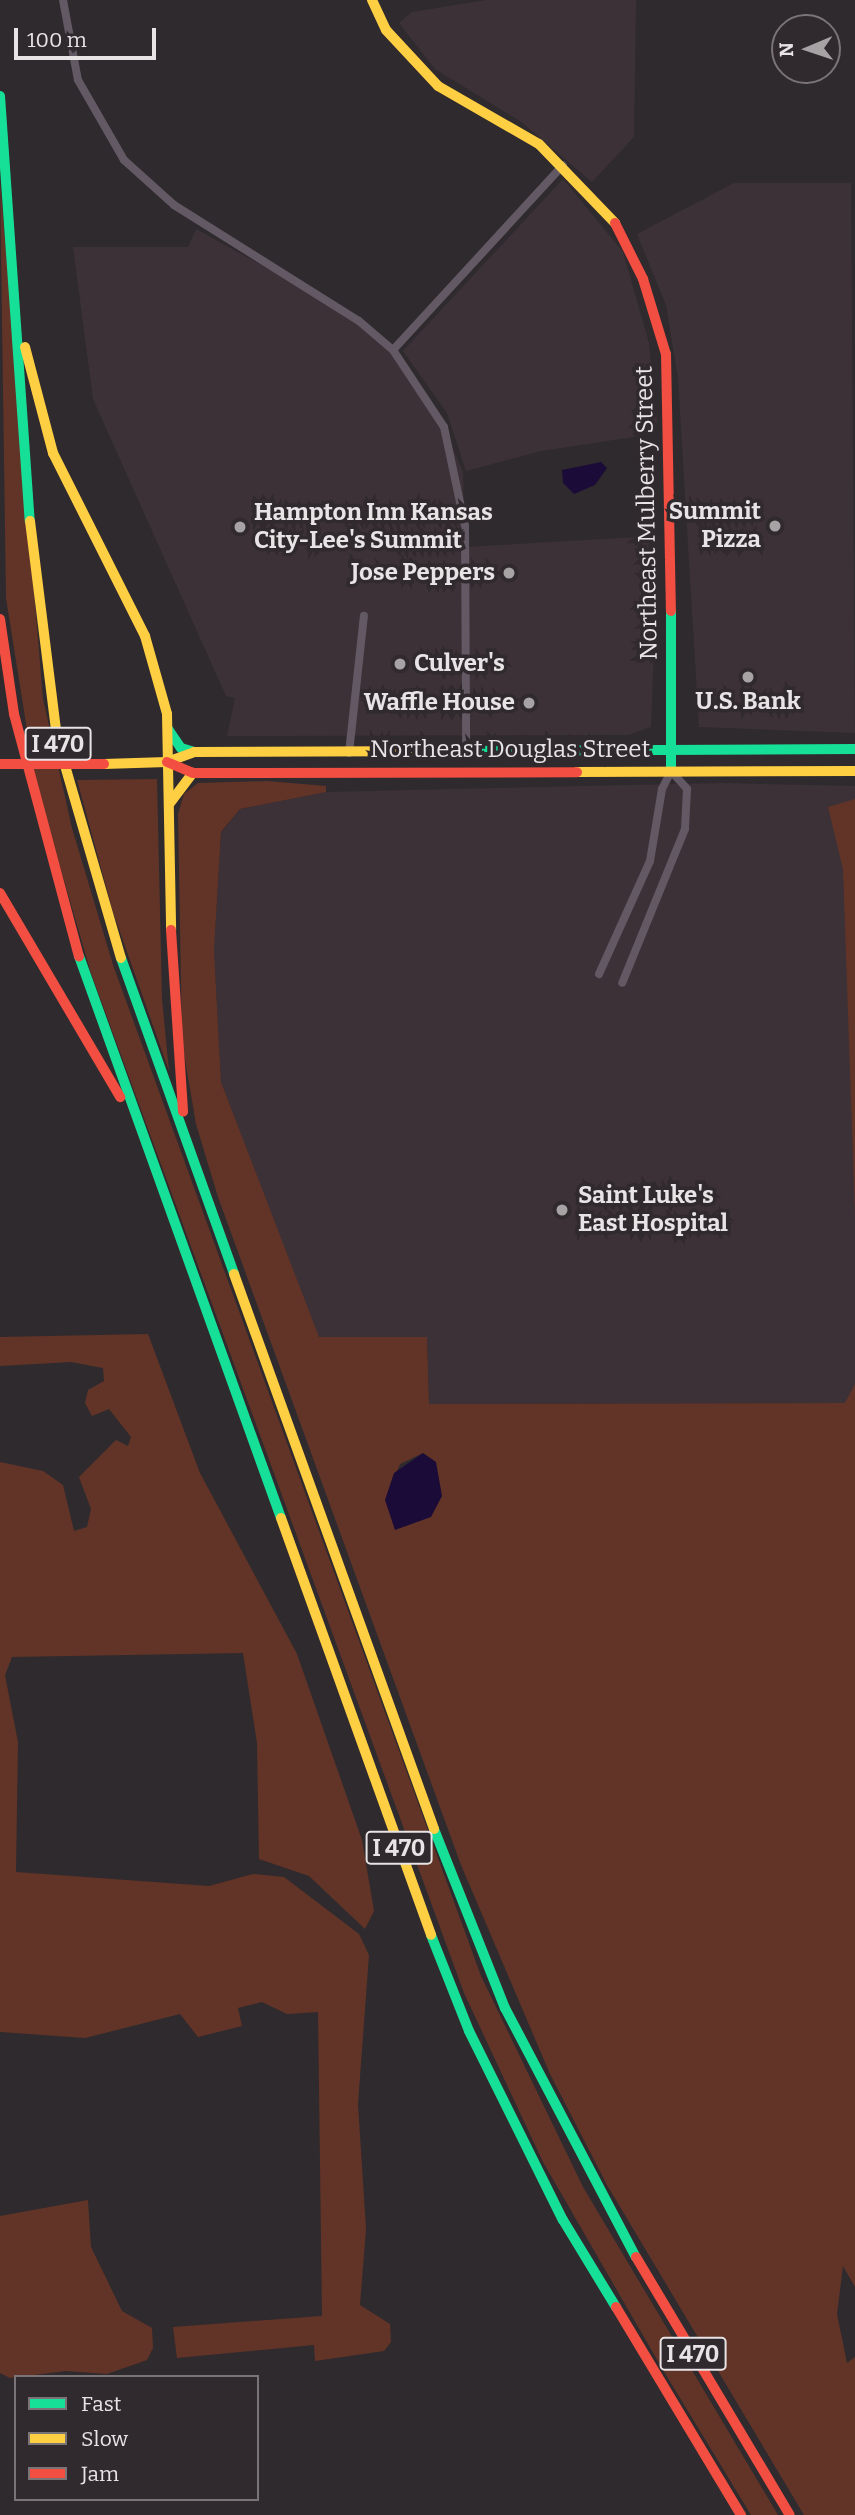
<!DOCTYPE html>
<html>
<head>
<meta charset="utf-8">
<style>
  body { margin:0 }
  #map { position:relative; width:855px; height:2515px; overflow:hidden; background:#2f2a2d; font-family:Bitter,serif }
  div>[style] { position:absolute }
  .built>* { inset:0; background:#3c3137 }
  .green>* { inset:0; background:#623427 }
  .water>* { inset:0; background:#1b0b38 }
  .street>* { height:8px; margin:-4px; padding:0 4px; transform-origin:4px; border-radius:4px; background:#625964 }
  .fast>* { height:10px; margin:-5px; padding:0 5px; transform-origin:5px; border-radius:5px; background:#16e098 }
  .slow>* { height:10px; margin:-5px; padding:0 5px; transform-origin:5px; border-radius:5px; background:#ffcf43 }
  .jam>* { height:10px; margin:-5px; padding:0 5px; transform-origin:5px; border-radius:5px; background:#f24e42 }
  .jam-bridge>* { height:10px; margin:-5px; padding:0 5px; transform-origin:5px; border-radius:5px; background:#f24e42 }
  .dots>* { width:19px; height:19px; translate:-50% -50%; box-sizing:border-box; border:4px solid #30292d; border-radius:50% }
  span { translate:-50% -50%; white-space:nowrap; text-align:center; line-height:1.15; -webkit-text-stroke:7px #30292d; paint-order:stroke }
  .shield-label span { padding:2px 5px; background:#30292d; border:2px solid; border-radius:5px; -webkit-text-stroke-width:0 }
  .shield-label { font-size:23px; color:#e8e4e6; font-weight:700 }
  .poi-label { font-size:24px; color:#e8e4e6; font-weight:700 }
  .right { translate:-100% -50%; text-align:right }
  .left { translate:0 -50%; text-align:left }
  .street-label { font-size:24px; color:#e8e4e6 }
  .legend { position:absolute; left:14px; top:2375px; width:245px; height:126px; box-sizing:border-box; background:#30292d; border:2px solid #7a7477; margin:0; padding:9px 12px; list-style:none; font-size:21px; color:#e8e4e6 }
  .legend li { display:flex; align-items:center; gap:14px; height:35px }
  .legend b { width:35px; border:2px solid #7a7477 }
  .north { position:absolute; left:771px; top:14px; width:70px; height:70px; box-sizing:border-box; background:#30292d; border:2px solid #7a7477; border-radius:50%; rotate:268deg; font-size:19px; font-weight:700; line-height:28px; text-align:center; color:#e8e4e6 }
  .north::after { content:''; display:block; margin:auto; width:24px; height:32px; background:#a7a3a5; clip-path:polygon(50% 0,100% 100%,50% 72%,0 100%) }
  .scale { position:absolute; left:14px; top:28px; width:142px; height:32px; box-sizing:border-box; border:4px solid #e8e4e6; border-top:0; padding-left:9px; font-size:21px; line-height:24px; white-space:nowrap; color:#e8e4e6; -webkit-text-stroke:5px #30292d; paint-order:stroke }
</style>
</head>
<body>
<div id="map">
  <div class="built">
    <i style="clip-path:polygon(486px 0,636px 0,634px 137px,592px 182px,520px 121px,435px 69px,399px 23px,412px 12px)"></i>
    <i style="clip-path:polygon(563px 179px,623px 252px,649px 343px,657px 422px,640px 436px,541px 451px,466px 471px,447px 413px,403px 351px)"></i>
    <i style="clip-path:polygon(734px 183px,851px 183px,855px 733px,699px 727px,678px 378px,666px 305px,637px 234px)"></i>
    <i style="clip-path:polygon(196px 229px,328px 302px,393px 350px,442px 424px,463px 472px,465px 547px,658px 536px,651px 727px,628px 735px,227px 736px,235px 698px,226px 696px,93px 399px,73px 247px,188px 247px)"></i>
    <i style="clip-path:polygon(721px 783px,855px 786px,855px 1403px,429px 1404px,427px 1337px,319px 1338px,221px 1082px,214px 950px,221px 833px,240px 809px,326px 792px)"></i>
  </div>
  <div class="green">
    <i style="clip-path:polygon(0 180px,43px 699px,72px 828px,113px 965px,481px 1976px,583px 2187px,778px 2515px,751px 2515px,663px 2370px,543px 2162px,464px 1993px,91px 973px,35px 780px,6px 598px)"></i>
    <i style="clip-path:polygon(157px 779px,162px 999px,169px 1071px,113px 912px,77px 780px)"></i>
    <i style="clip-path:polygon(evenodd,267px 781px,326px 786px,326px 792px,240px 809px,221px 832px,214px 950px,221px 1082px,319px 1337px,427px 1337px,429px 1404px,845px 1403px,855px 1384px,855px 2287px,843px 2266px,837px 2314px,847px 2363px,855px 2357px,855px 2515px,804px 2515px,607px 2185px,550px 2074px,461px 1865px,218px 1197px,196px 1124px,182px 1042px,178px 814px,184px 794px,198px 783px,267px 781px,423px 1453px,385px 1500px,400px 1464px,423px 1453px)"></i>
    <i style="clip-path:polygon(855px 799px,855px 1216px,843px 869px,828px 807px)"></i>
    <i style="clip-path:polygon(148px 1334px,200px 1473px,297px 1654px,362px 1840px,374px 1911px,365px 1929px,309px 1876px,259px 1859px,257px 1743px,243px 1653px,12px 1657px,5px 1675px,18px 1742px,16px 1872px,209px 1886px,253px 1874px,284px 1877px,359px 1934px,369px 1955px,358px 2104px,366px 2229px,360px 2305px,390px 2324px,391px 2342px,384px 2351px,315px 2361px,314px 2345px,177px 2358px,173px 2327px,322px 2316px,318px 2012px,287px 2014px,262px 2002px,238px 2008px,242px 2026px,198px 2037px,180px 2014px,85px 2038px,0 2032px,0 1462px,43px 1471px,63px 1485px,74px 1531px,87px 1527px,91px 1509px,79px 1477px,116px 1440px,128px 1446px,131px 1437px,109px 1409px,92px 1416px,85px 1403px,88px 1390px,104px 1381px,103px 1368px,71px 1362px,0 1366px,0 1337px)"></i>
    <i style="clip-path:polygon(88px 2200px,91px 2247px,122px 2311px,152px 2328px,153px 2348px,147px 2360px,107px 2374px,66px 2371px,10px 2378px,0 2373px,0 2216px)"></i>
  </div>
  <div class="water">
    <i style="clip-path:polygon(601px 462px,607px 468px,595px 485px,574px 494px,563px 483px,562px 470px)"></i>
    <i style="clip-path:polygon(423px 1453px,436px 1462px,442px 1496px,431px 1517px,395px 1530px,385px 1500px,394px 1473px)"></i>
  </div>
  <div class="street">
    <i style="left:63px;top:0;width:81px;rotate:79.4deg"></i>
    <i style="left:78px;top:80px;width:92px;rotate:60.1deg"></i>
    <i style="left:124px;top:160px;width:67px;rotate:42deg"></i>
    <i style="left:174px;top:205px;width:218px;rotate:32.1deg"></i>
    <i style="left:359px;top:321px;width:45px;rotate:40.5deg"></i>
    <i style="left:393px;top:350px;width:92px;rotate:56.5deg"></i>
    <i style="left:444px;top:427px;width:101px;rotate:78deg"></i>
    <i style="left:465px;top:526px;width:225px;rotate:89.7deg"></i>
    <i style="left:393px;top:350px;width:251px;rotate:-47.4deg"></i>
    <i style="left:349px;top:753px;width:138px;rotate:-83.8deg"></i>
    <i style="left:599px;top:974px;width:124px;rotate:-65.7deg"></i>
    <i style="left:650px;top:861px;width:73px;rotate:-80.5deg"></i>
    <i style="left:662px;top:789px;width:20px;rotate:-63deg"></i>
    <i style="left:671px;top:771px;width:24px;rotate:48deg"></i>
    <i style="left:687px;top:789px;width:40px;rotate:92.9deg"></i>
    <i style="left:685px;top:829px;width:166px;rotate:112.2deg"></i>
  </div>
  <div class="fast">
    <i style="left:0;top:96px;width:426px;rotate:86deg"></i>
    <i style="left:671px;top:611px;width:160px;rotate:90deg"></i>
    <i style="left:168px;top:729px;width:23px;rotate:56deg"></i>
    <i style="left:181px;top:748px;width:14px;rotate:17deg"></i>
    <i style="left:457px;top:751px;width:398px;rotate:-0.3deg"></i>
    <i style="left:79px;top:956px;width:597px;rotate:70.23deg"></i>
    <i style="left:121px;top:958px;width:336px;rotate:70.3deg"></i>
    <i style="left:434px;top:1829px;width:193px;rotate:68.4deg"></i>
    <i style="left:505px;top:2008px;width:281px;rotate:62.3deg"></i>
    <i style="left:431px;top:1935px;width:103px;rotate:68.4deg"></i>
    <i style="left:469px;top:2031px;width:211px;rotate:63.6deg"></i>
    <i style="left:563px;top:2220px;width:102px;rotate:58.7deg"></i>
  </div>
  <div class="slow">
    <i style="left:372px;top:0;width:33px;rotate:65deg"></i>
    <i style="left:386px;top:30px;width:76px;rotate:47.1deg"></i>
    <i style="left:438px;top:86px;width:116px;rotate:29.9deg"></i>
    <i style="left:539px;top:144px;width:110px;rotate:46.1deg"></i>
    <i style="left:25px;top:347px;width:110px;rotate:75.2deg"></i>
    <i style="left:53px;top:453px;width:205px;rotate:63.3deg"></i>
    <i style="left:145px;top:636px;width:81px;rotate:74.2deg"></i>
    <i style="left:167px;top:714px;width:216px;rotate:88.9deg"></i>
    <i style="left:30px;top:521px;width:219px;rotate:82.9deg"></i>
    <i style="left:57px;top:738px;width:229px;rotate:73.8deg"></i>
    <i style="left:104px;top:764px;width:63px;rotate:-1.8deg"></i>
    <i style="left:167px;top:762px;width:29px;rotate:-20deg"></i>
    <i style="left:194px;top:752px;width:263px;rotate:-0.2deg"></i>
    <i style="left:577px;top:772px;width:278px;rotate:-0.2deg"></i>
    <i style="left:170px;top:803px;width:38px;rotate:-53deg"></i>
    <i style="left:234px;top:1274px;width:590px;rotate:70.18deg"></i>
    <i style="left:281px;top:1518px;width:443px;rotate:70.2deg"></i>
  </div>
  <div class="jam">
    <i style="left:615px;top:223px;width:63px;rotate:63.4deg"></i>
    <i style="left:643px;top:279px;width:78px;rotate:73deg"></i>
    <i style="left:666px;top:354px;width:257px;rotate:88.9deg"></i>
    <i style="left:0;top:619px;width:96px;rotate:81.6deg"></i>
    <i style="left:14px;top:714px;width:251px;rotate:75deg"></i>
    <i style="left:167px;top:762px;width:28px;rotate:23deg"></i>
    <i style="left:193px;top:773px;width:384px;rotate:-0.1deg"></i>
    <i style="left:0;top:893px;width:237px;rotate:59.5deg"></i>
    <i style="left:171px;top:930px;width:182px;rotate:86.2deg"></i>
    <i style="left:636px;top:2257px;width:300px;rotate:59.2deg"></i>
    <i style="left:616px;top:2307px;width:243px;rotate:59deg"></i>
  </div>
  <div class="jam-bridge">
    <i style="left:0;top:764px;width:104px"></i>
  </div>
  <div class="dots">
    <i style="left:775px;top:526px;background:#a7a3a5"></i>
    <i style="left:240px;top:527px;background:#a7a3a5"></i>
    <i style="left:509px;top:573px;background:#a7a3a5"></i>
    <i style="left:400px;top:664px;background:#a7a3a5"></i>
    <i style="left:748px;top:677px;background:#a7a3a5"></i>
    <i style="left:529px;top:703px;background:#a7a3a5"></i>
    <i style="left:562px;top:1210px;background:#a7a3a5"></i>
  </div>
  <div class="shield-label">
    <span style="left:58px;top:744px">I 470</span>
    <span style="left:399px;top:1848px">I 470</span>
    <span style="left:693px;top:2354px">I 470</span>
  </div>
  <div class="poi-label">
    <span class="right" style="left:761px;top:526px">Summit<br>Pizza</span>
    <span class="left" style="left:254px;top:527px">Hampton Inn Kansas<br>City-Lee's Summit</span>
    <span class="right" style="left:495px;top:573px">Jose Peppers</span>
    <span class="left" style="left:414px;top:664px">Culver's</span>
    <span style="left:748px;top:702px">U.S. Bank</span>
    <span class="right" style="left:515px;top:703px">Waffle House</span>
    <span class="left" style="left:578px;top:1210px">Saint Luke's<br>East Hospital</span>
  </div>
  <div class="street-label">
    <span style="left:647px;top:513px;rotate:-91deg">Northeast Mulberry Street</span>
    <span style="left:510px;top:750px">Northeast Douglas Street</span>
  </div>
  <ul class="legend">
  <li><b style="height:9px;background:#16e098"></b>Fast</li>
  <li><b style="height:9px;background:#ffcf43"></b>Slow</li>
  <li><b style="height:9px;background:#f24e42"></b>Jam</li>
  </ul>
  <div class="north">N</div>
  <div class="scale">100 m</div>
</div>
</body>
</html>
